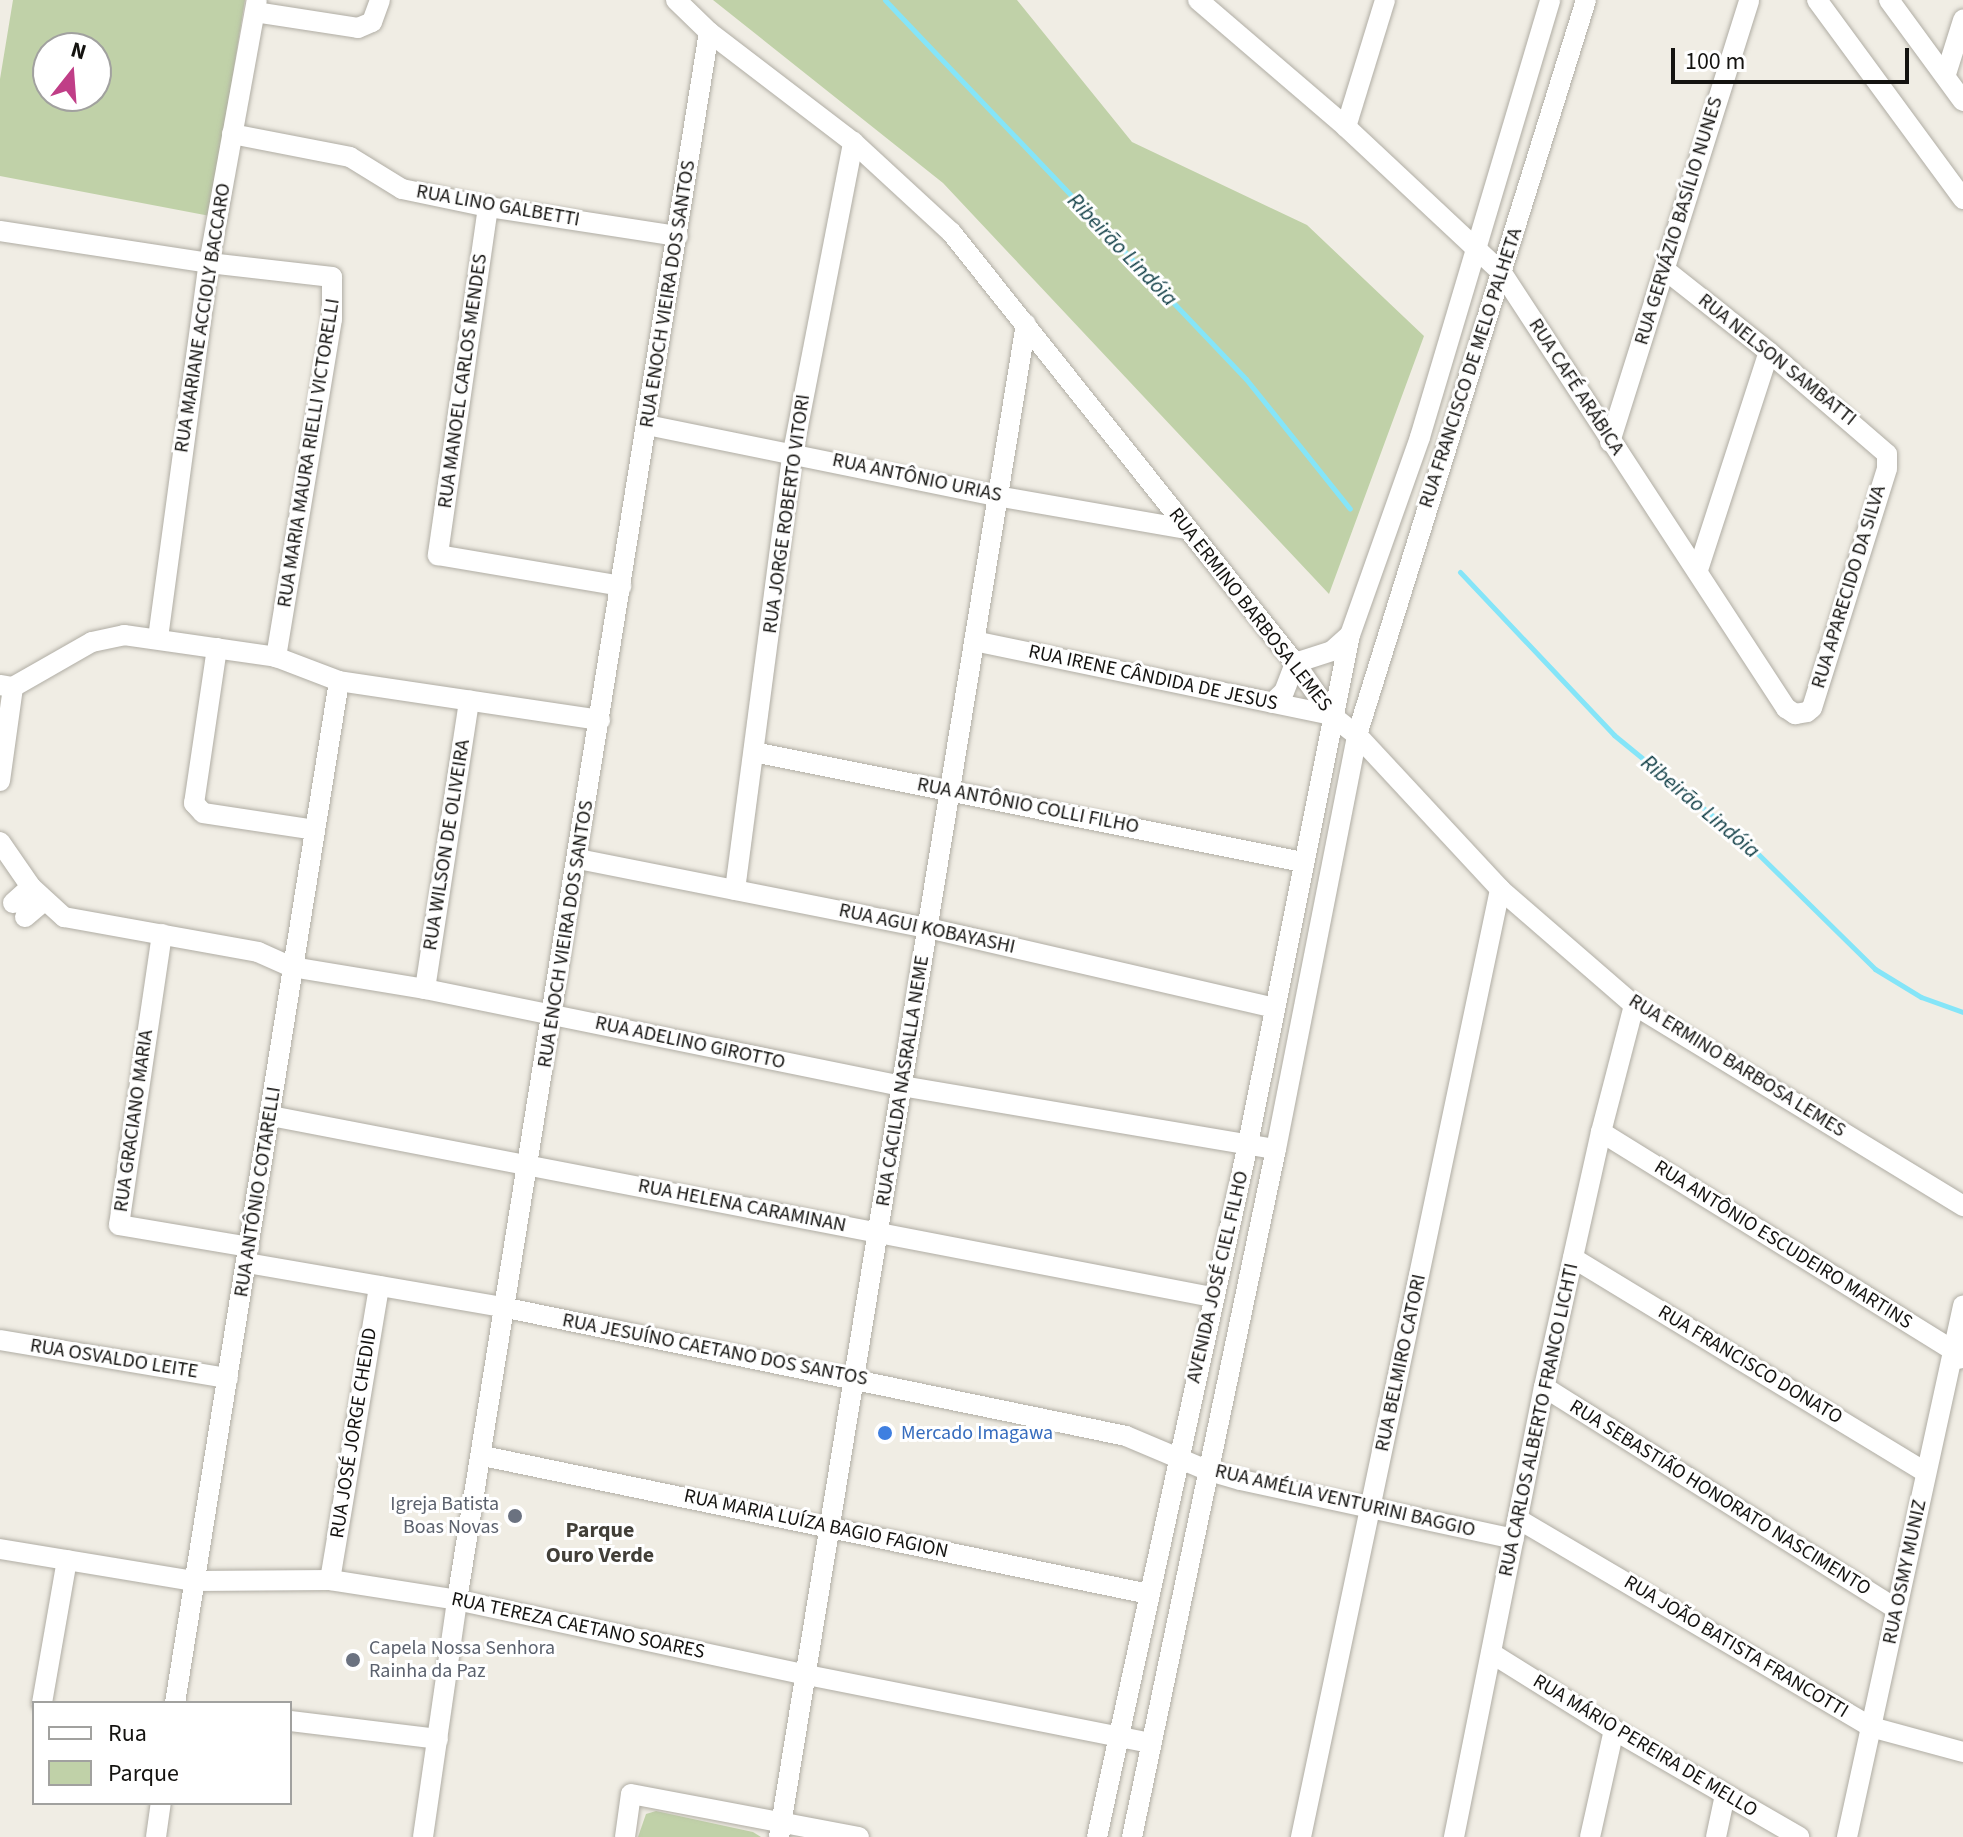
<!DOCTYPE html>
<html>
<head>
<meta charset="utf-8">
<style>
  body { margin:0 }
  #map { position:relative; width:1963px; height:1837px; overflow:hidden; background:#f0ede4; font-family:"Source Sans 3",sans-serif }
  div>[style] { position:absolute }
  .green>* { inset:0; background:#c0d1a8 }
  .stream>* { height:5px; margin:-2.5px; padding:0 2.5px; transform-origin:2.5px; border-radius:2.5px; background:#85e5f8 }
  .roads { filter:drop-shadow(0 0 2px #b0ada4) drop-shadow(0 0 2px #b0ada4) }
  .minor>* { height:20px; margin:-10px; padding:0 10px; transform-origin:10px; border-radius:10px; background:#fff }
  .dots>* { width:22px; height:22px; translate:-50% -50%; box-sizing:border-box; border:4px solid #fff; border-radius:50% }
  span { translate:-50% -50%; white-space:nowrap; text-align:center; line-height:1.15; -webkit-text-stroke:6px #fff; paint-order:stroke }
  .street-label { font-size:20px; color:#141310 }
  .shop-label { font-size:20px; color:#366cbe }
  .left { translate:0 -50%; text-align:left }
  .worship-label { font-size:20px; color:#5b616d }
  .right { translate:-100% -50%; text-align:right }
  .water-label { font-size:22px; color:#103e46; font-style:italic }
  .neighbourhood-label { font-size:22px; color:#423f38; font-weight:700 }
  .legend { position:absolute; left:32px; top:1701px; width:260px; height:104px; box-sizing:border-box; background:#fff; border:2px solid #a1a19f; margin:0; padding:10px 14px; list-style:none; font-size:24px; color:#141310 }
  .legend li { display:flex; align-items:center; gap:16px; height:40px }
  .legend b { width:40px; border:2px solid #a1a19f }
  .north { position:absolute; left:32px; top:32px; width:80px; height:80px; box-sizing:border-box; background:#fff; border:2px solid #a1a19f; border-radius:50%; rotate:17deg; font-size:22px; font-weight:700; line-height:32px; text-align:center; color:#141310 }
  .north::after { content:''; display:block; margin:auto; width:28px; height:36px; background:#c03e87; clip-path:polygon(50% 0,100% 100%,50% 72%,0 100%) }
  .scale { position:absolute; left:1671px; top:48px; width:238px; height:36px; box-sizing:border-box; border:4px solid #141310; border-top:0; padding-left:10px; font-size:24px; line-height:28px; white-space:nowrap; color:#141310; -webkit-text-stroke:6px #fff; paint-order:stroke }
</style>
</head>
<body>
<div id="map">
  <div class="green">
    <i style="clip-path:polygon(evenodd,13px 0,245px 0,210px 216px,0 176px,0 79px,13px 0,48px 48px,96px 48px,96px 96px,48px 96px,48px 48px)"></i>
    <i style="clip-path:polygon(713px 0,1017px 0,1132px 142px,1307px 225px,1424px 336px,1329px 594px,943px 183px)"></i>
    <i style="clip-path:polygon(656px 1811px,753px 1832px,761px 1837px,638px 1837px,646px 1814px)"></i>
  </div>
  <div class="stream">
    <i style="left:885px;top:0;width:523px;rotate:46.39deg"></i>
    <i style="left:1246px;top:379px;width:166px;rotate:51.3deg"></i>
    <i style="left:1460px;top:572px;width:224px;rotate:46.6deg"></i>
    <i style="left:1614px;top:735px;width:177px;rotate:39.3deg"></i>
    <i style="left:1751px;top:847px;width:174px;rotate:44.5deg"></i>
    <i style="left:1875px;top:969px;width:54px;rotate:31.3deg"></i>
    <i style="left:1921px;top:997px;width:45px;rotate:19.7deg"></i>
  </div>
  <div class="roads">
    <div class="minor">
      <i style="left:676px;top:0;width:46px;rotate:44.1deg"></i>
      <i style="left:709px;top:32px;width:181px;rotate:37.4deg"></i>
      <i style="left:853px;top:142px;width:133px;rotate:42.6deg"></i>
      <i style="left:951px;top:232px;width:551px;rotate:51.41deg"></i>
      <i style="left:1295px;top:663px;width:63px;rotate:55.3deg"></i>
      <i style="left:1331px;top:715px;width:33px;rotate:38deg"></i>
      <i style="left:1357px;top:735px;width:210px;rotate:47.1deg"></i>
      <i style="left:1500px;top:889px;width:177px;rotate:40.9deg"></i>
      <i style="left:1634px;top:1005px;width:386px;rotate:31.4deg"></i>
      <i style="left:1198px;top:0;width:195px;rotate:40.6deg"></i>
      <i style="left:1346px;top:127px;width:214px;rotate:43.1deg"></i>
      <i style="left:1502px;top:273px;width:520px;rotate:56.86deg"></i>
      <i style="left:1786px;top:708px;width:11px;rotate:34deg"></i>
      <i style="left:1795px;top:714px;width:12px;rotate:-9deg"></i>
      <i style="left:1807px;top:712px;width:6px;rotate:-39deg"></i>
      <i style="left:1812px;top:708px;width:251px;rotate:-72.6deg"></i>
      <i style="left:1887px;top:468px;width:14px;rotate:-90deg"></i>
      <i style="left:1887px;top:454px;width:156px;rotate:-139.2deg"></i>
      <i style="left:1769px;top:352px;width:134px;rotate:-141.7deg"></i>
      <i style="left:1817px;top:0;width:247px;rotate:53.7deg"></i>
      <i style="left:1889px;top:0;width:125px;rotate:53.8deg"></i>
      <i style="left:255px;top:12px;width:104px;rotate:8.8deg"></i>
      <i style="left:358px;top:28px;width:15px;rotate:-23deg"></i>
      <i style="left:372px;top:22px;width:23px;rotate:-70deg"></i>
      <i style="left:1946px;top:74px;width:57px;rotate:-72.5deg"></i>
      <i style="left:1346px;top:127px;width:133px;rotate:-72.9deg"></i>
      <i style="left:232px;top:134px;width:120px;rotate:11deg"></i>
      <i style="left:350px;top:157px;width:61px;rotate:31.6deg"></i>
      <i style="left:402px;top:189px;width:88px;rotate:11.8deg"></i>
      <i style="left:488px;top:207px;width:192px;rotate:8.7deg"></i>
      <i style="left:488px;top:207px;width:352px;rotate:98.2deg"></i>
      <i style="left:438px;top:555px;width:186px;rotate:9.6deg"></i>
      <i style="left:0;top:231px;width:211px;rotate:8.7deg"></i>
      <i style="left:209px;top:263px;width:124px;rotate:6.5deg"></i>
      <i style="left:332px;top:277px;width:42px;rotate:90deg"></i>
      <i style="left:332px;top:319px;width:343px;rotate:99.4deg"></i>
      <i style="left:647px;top:425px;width:357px;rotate:11.5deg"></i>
      <i style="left:997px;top:496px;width:192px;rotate:9.9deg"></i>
      <i style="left:1610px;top:442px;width:463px;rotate:-72.5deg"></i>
      <i style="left:1698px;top:570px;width:229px;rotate:-72deg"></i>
      <i style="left:158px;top:638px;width:378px;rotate:-82.3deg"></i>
      <i style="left:209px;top:263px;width:267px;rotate:-79.7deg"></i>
      <i style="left:974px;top:641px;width:365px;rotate:11.7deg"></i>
      <i style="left:217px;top:648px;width:157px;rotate:98.4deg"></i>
      <i style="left:194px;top:803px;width:13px;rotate:48deg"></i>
      <i style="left:203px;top:813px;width:113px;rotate:8.6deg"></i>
      <i style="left:1295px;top:663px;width:39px;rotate:-18deg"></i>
      <i style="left:1332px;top:651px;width:24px;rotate:-42deg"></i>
      <i style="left:0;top:685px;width:13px;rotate:9deg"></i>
      <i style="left:13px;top:687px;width:91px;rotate:-29.7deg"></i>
      <i style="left:92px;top:642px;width:33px;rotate:-12deg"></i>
      <i style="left:124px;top:635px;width:154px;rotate:8.2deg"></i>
      <i style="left:276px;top:657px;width:67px;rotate:20.9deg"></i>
      <i style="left:339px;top:681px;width:264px;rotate:8.5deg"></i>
      <i style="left:1272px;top:703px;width:16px;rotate:-43deg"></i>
      <i style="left:1284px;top:692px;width:31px;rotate:-69deg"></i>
      <i style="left:754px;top:752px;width:559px;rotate:11.35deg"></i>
      <i style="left:0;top:781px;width:95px;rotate:-82.1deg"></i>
      <i style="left:0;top:842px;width:55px;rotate:55.4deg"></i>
      <i style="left:31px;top:887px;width:45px;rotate:42.3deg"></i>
      <i style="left:64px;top:917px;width:197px;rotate:10.2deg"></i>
      <i style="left:258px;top:952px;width:37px;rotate:24deg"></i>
      <i style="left:292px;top:967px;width:135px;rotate:9.4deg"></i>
      <i style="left:425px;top:989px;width:487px;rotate:11.5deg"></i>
      <i style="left:902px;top:1086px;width:379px;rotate:9.6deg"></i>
      <i style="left:578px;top:859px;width:357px;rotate:11.2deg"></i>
      <i style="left:928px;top:928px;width:355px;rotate:13deg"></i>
      <i style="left:735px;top:890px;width:442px;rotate:-82.5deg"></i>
      <i style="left:793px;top:452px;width:316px;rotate:-79deg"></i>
      <i style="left:13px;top:903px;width:24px;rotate:-42deg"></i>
      <i style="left:25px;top:917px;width:25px;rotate:-40deg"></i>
      <i style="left:162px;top:934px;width:294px;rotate:98.4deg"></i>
      <i style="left:119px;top:1225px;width:132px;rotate:9.6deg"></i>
      <i style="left:425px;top:989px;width:292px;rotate:-81.3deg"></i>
      <i style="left:271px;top:1116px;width:958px;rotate:10.89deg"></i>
      <i style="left:1601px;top:1132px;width:414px;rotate:31.8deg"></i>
      <i style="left:1953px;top:1350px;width:11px;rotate:52deg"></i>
      <i style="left:1573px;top:1258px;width:413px;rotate:31.3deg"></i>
      <i style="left:247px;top:1263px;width:264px;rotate:9.8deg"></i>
      <i style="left:507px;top:1308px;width:632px;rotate:11.68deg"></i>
      <i style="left:1126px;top:1436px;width:90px;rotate:22.9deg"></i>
      <i style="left:1209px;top:1471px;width:33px;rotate:16deg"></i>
      <i style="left:1241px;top:1480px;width:279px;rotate:12.2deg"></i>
      <i style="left:0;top:1340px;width:231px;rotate:9.5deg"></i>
      <i style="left:1544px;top:1387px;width:417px;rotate:32.2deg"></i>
      <i style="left:483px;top:1456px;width:680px;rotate:11.71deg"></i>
      <i style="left:1518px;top:1519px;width:410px;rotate:30.5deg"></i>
      <i style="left:1871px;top:1727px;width:95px;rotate:15.2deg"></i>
      <i style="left:0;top:1549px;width:197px;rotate:9.4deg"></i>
      <i style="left:194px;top:1581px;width:136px;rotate:-0.4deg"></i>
      <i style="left:330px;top:1580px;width:129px;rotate:8.9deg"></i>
      <i style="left:457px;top:1600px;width:358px;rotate:12.1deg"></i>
      <i style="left:807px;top:1675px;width:351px;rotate:11.2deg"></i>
      <i style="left:330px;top:1580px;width:298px;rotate:-80.5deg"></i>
      <i style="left:1491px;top:1653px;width:145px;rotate:32deg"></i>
      <i style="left:1614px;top:1730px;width:214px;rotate:30deg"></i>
      <i style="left:42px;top:1703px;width:145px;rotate:-80.1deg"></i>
      <i style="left:175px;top:1703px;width:1035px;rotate:-80.88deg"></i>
      <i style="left:290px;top:1721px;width:149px;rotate:6.9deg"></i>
      <i style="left:156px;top:1837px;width:34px;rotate:-82deg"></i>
      <i style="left:423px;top:1837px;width:239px;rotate:-81.8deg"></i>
      <i style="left:457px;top:1600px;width:1588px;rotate:-80.87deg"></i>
      <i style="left:625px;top:1837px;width:43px;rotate:-82.1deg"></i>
      <i style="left:631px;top:1794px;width:232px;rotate:10.7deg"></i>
      <i style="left:779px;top:1837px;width:1533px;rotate:-80.73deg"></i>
      <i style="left:1097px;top:1837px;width:709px;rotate:-77.71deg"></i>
      <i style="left:1248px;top:1144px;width:519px;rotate:-78.67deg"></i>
      <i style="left:1350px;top:635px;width:210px;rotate:-70.5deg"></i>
      <i style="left:1420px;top:437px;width:456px;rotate:-73.4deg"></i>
      <i style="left:1132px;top:1837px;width:703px;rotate:-78.18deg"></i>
      <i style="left:1276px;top:1149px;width:422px;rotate:-78.9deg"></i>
      <i style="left:1357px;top:735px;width:770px;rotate:-72.69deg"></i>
      <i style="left:1301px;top:1837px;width:969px;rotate:-78.14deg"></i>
      <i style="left:1454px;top:1837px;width:459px;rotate:-78.7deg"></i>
      <i style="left:1544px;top:1387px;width:261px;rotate:-77.4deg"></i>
      <i style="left:1601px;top:1132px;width:131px;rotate:-75.4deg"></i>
      <i style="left:1590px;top:1837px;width:110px;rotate:-77.4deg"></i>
      <i style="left:1716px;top:1837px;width:43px;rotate:-77.9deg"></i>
      <i style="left:1847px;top:1837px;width:544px;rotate:-77.68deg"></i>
    </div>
  </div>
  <div class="dots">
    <i style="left:885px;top:1433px;background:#3f7fe0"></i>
    <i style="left:515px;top:1516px;background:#6b7280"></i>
    <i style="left:353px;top:1660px;background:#6b7280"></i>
  </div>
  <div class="street-label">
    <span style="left:498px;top:206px;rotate:10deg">RUA LINO GALBETTI</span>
    <span style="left:1679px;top:221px;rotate:-73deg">RUA GERVÁZIO BASÍLIO NUNES</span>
    <span style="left:668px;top:294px;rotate:-81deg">RUA ENOCH VIEIRA DOS SANTOS</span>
    <span style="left:203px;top:318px;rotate:-81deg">RUA MARIANE ACCIOLY BACCARO</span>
    <span style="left:1777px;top:360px;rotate:39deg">RUA NELSON SAMBATTI</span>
    <span style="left:1471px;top:368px;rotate:-72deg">RUA FRANCISCO DE MELO PALHETA</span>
    <span style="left:463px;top:381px;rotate:-82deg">RUA MANOEL CARLOS MENDES</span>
    <span style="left:1576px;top:387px;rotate:57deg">RUA CAFÉ ARÁBICA</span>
    <span style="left:309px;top:453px;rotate:-81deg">RUA MARIA MAURA RIELLI VICTORELLI</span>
    <span style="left:917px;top:478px;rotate:12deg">RUA ANTÔNIO URIAS</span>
    <span style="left:787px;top:514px;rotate:-82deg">RUA JORGE ROBERTO VITORI</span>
    <span style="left:1849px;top:587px;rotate:-73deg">RUA APARECIDO DA SILVA</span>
    <span style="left:1250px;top:610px;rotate:52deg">RUA ERMINO BARBOSA LEMES</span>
    <span style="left:1153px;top:678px;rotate:12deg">RUA IRENE CÂNDIDA DE JESUS</span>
    <span style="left:1028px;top:806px;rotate:11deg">RUA ANTÔNIO COLLI FILHO</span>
    <span style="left:447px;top:845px;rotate:-81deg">RUA WILSON DE OLIVEIRA</span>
    <span style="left:927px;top:929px;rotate:12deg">RUA AGUI KOBAYASHI</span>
    <span style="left:566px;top:934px;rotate:-81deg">RUA ENOCH VIEIRA DOS SANTOS</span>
    <span style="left:690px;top:1043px;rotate:12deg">RUA ADELINO GIROTTO</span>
    <span style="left:1737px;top:1066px;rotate:32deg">RUA ERMINO BARBOSA LEMES</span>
    <span style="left:903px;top:1081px;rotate:-81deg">RUA CACILDA NASRALLA NEME</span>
    <span style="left:134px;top:1121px;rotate:-82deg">RUA GRACIANO MARIA</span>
    <span style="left:258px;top:1192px;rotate:-81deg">RUA ANTÔNIO COTARELLI</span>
    <span style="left:742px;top:1206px;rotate:11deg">RUA HELENA CARAMINAN</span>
    <span style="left:1783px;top:1245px;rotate:32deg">RUA ANTÔNIO ESCUDEIRO MARTINS</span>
    <span style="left:1218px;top:1277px;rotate:-77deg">AVENIDA JOSÉ CIEL FILHO</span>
    <span style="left:715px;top:1350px;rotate:11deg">RUA JESUÍNO CAETANO DOS SANTOS</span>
    <span style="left:114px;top:1359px;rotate:9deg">RUA OSVALDO LEITE</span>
    <span style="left:1401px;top:1363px;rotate:-78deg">RUA BELMIRO CATORI</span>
    <span style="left:1750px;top:1365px;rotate:31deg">RUA FRANCISCO DONATO</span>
    <span style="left:1539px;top:1420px;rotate:-78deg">RUA CARLOS ALBERTO FRANCO LICHTI</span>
    <span style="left:354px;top:1433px;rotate:-81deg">RUA JOSÉ JORGE CHEDID</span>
    <span style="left:1720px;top:1498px;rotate:32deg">RUA SEBASTIÃO HONORATO NASCIMENTO</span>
    <span style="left:1345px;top:1501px;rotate:13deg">RUA AMÉLIA VENTURINI BAGGIO</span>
    <span style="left:816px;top:1524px;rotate:12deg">RUA MARIA LUÍZA BAGIO FAGION</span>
    <span style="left:1905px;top:1572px;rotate:-78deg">RUA OSMY MUNIZ</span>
    <span style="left:578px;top:1626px;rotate:12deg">RUA TEREZA CAETANO SOARES</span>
    <span style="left:1736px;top:1647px;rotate:31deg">RUA JOÃO BATISTA FRANCOTTI</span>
    <span style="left:1645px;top:1746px;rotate:31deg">RUA MÁRIO PEREIRA DE MELLO</span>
  </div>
  <div class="shop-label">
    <span class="left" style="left:901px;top:1433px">Mercado Imagawa</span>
  </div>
  <div class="worship-label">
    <span class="right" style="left:499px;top:1516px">Igreja Batista<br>Boas Novas</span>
    <span class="left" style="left:369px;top:1660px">Capela Nossa Senhora<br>Rainha da Paz</span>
  </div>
  <div class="water-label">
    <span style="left:1122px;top:250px;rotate:46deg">Ribeirão Lindóia</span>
    <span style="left:1700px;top:807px;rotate:40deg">Ribeirão Lindóia</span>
  </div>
  <div class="neighbourhood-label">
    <span style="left:600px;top:1543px">Parque<br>Ouro Verde</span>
  </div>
  <ul class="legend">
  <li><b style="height:10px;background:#fff"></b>Rua</li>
  <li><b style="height:22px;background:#c0d1a8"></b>Parque</li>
  </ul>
  <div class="north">N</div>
  <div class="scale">100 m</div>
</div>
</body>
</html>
